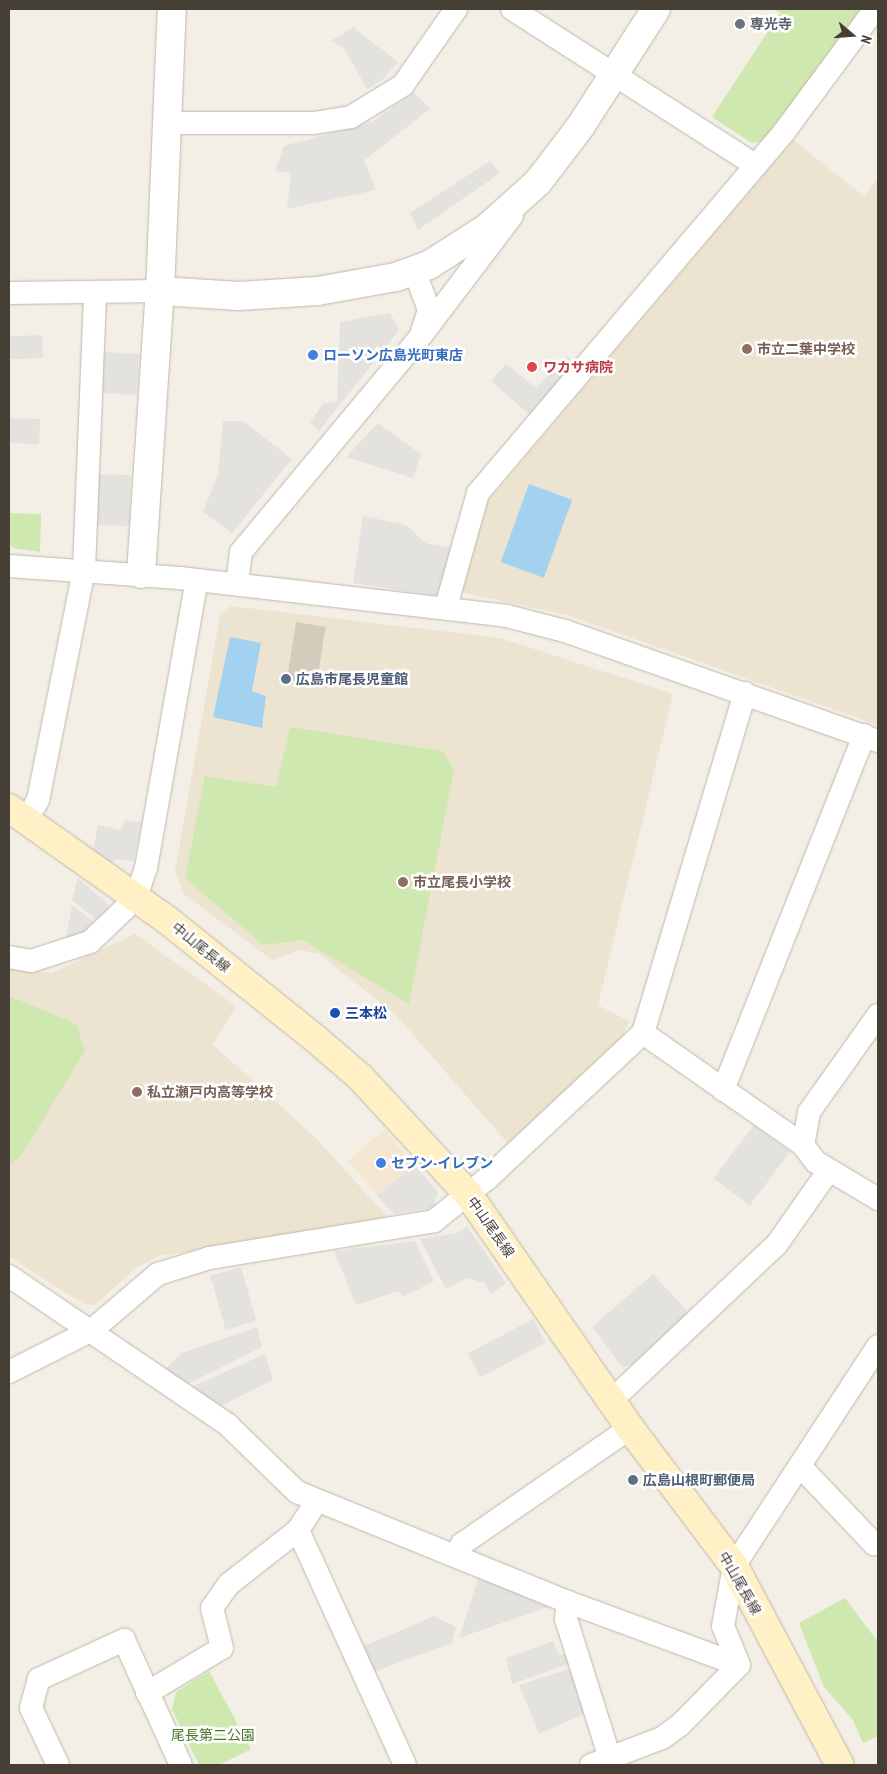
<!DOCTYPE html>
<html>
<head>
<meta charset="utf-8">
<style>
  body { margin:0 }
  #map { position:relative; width:887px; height:1774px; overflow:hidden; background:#f3efe6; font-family:"PT Sans Narrow","Noto Sans JP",sans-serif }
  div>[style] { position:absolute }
  .commercial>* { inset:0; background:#f5e6d1 }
  .education>* { inset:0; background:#ece4d0 }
  .green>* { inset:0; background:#cfe8af }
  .parking>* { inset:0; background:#e4e2de; transform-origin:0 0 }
  .water>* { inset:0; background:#a2d2f0; transform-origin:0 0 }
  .building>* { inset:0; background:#d5cbbc; transform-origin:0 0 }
  .roads { filter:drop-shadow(0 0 1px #bfb7a9) drop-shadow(0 0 1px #bfb7a9) }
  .minor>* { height:22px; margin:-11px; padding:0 11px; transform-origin:11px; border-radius:11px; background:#fff }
  .tertiary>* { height:28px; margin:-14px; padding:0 14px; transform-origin:14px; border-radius:14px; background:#fff }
  .secondary>* { height:28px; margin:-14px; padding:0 14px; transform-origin:14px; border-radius:14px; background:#fff0c5 }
  .dots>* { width:14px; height:14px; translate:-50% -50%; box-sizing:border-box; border:2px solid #fff; border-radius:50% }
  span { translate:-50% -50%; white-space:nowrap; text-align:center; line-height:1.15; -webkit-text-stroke:5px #fff; paint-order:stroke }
  .worship-label { font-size:14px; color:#5b616d; font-weight:700 }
  .left { translate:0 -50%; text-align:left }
  .education-label { font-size:14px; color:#785e54; font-weight:700 }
  .shop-label { font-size:14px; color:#366cbe; font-weight:700 }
  .health-label { font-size:14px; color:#be3a42; font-weight:700 }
  .service-label { font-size:14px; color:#4e5e75; font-weight:700 }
  .street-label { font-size:14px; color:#463f36 }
  .transit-label { font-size:14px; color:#164399; font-weight:700 }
  .park-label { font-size:14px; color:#487828 }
  .frame { position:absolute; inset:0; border:10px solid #463f36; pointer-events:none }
  .north { position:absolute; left:827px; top:10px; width:50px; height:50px; -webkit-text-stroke:4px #fff; paint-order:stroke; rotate:108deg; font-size:14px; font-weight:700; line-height:20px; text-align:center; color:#463f36 }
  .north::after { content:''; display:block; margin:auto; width:18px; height:22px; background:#463f36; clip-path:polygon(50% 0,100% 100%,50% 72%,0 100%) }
</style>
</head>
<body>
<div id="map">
  <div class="commercial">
    <i style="clip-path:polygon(384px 1130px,438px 1192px,394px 1214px,348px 1161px)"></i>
  </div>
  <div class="education">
    <i style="clip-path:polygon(793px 140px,864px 196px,878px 178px,878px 725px,567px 615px,460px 592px,488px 501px)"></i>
    <i style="clip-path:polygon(231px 606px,500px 638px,673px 694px,598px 1005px,629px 1021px,622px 1038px,510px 1146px,396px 1015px,319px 954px,299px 950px,272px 960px,184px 894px,175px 871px,220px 616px)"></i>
    <i style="clip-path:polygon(135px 934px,236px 1006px,213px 1045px,317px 1139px,390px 1220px,159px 1256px,137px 1267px,95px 1305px,84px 1304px,9px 1257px,9px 967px,52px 973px)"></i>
  </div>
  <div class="green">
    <i style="clip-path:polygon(774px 9px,864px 9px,765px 141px,752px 143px,712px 117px,780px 13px)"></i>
    <i style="clip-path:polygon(9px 513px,41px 514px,40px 552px,13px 548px,9px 543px)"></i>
    <i style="clip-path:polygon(290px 727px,442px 751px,454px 769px,409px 1004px,303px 940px,263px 945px,185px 878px,205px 776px,276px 787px)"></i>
    <i style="clip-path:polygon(9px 996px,76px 1024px,85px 1051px,20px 1157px,9px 1165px)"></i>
    <i style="clip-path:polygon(845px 1598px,878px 1642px,878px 1736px,863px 1743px,853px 1720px,824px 1687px,799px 1623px)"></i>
    <i style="clip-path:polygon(209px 1671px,251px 1749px,219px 1765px,199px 1765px,172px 1709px,176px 1692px)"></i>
  </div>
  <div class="parking">
    <i style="clip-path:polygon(353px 27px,398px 62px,381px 81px,367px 89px,344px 48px,331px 41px)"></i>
    <i style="clip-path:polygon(414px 92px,430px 109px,364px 160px,376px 190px,287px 209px,291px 173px,275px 171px,284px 146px,372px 122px)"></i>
    <i style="clip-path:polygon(490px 161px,500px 173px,418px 230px,410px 213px)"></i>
    <i style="clip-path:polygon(390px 313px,399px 330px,319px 431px,310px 422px,323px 404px,337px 401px,340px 322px)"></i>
    <i style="left:42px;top:335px;width:23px;height:33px;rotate:88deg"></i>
    <i style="left:101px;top:352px;width:38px;height:41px;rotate:3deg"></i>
    <i style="clip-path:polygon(567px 356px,578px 365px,532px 417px,491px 381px,506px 364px,536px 388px)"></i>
    <i style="left:9px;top:418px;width:31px;height:25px;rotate:2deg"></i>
    <i style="clip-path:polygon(223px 421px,243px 421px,292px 459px,232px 533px,203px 512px,218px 474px)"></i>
    <i style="clip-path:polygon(378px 423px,421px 454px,413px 478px,346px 457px)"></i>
    <i style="left:98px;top:474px;width:33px;height:51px;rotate:2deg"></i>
    <i style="clip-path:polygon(363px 516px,406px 525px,427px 544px,450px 547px,439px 596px,353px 583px)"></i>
    <i style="clip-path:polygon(125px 820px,142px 822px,133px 861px,116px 859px,112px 863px,93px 850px,98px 825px,121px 830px)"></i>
    <i style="clip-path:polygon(78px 878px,108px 904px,109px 918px,103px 925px,72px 900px)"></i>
    <i style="clip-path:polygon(72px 905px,98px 925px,65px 944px)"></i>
    <i style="left:754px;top:1125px;width:45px;height:67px;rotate:37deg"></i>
    <i style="clip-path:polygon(414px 1165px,438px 1192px,433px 1208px,394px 1214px,377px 1196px)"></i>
    <i style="clip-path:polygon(467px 1226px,506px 1283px,491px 1294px,485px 1283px,467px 1278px,446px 1289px,420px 1239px,457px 1233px)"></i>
    <i style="clip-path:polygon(415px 1241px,434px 1281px,403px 1297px,398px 1291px,356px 1305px,334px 1251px)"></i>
    <i style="left:241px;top:1267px;width:56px;height:32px;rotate:74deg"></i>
    <i style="clip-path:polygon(653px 1274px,689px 1313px,636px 1364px,622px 1367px,592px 1327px)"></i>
    <i style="left:533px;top:1319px;width:27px;height:74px;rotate:62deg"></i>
    <i style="clip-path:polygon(257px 1327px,262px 1347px,186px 1385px,164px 1370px,182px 1353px)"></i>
    <i style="clip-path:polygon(265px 1354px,273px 1380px,221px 1406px,189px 1388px)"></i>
    <i style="clip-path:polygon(479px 1576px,551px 1606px,459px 1638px)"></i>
    <i style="clip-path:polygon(434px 1616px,456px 1627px,452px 1643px,370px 1673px,360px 1648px)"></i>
    <i style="clip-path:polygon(553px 1641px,559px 1655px,568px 1653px,571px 1663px,512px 1684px,506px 1658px)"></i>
    <i style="clip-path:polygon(572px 1668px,586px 1713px,539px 1734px,519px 1685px)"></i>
  </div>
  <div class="water">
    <i style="left:529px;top:484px;width:46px;height:83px;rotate:20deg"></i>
    <i style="clip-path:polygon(230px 637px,261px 643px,252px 691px,266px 696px,262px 728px,213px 717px)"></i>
  </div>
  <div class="building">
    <i style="left:296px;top:622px;width:30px;height:58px;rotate:9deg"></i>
  </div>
  <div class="roads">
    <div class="minor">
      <i style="left:512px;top:9px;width:289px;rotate:32.7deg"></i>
      <i style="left:167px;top:123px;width:147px"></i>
      <i style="left:314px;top:123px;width:37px;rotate:-9deg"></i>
      <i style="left:351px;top:117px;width:61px;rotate:-31.6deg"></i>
      <i style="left:403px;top:85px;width:93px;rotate:-55.1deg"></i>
      <i style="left:414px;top:270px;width:43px;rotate:69.4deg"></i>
      <i style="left:429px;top:310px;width:22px;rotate:108deg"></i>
      <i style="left:9px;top:293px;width:151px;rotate:-0.8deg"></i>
      <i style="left:9px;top:566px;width:171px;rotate:4deg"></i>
      <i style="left:180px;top:578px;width:329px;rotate:6.6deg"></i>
      <i style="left:507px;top:616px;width:60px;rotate:14.5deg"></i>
      <i style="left:565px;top:631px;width:332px;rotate:19.4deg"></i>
      <i style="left:237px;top:584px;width:32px;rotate:-83deg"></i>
      <i style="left:241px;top:552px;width:275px;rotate:-50.2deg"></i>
      <i style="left:417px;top:341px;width:157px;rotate:-52.8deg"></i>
      <i style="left:446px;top:607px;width:118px;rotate:-74.3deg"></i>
      <i style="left:478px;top:493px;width:473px;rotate:-49.7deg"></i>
      <i style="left:784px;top:132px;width:153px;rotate:-53.5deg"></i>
      <i style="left:26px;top:820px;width:23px;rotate:-59deg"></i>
      <i style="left:38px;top:800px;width:235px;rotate:-78.7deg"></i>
      <i style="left:84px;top:570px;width:278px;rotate:-87.7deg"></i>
      <i style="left:9px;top:957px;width:22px;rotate:10deg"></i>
      <i style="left:31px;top:961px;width:62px;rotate:-17.9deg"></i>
      <i style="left:90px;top:942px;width:64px;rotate:-43.7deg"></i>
      <i style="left:136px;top:898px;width:32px;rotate:-72deg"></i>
      <i style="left:146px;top:868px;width:292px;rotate:-80deg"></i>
      <i style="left:878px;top:1015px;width:119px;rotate:125.4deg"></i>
      <i style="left:809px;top:1112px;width:34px;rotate:100deg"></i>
      <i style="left:803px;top:1145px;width:21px;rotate:53deg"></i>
      <i style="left:816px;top:1162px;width:72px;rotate:30.8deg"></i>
      <i style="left:643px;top:1033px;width:195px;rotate:35deg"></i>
      <i style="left:723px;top:1090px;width:382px;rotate:-68.3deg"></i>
      <i style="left:9px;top:1276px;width:265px;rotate:34.2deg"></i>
      <i style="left:228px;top:1425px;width:96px;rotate:44.2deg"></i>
      <i style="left:297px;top:1492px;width:292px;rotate:22.1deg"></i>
      <i style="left:568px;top:1602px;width:182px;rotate:20.2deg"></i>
      <i style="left:9px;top:1372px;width:93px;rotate:-26.8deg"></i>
      <i style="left:92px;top:1330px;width:87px;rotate:-40.3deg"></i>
      <i style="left:158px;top:1274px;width:53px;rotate:-17.4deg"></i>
      <i style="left:209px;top:1258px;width:228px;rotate:-9.3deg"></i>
      <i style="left:434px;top:1221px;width:69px;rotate:-38.5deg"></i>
      <i style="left:488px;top:1178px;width:212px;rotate:-43.1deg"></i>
      <i style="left:643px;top:1033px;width:355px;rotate:-73.3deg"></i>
      <i style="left:611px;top:1401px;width:228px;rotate:-43.4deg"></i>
      <i style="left:777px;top:1244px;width:90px;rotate:-54.9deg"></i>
      <i style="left:800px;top:1466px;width:108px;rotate:46.5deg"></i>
      <i style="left:874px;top:1544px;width:4px;rotate:-27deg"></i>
      <i style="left:298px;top:1530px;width:258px;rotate:65.5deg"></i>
      <i style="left:455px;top:1556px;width:14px;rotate:-60deg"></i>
      <i style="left:462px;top:1544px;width:204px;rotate:-34.6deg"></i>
      <i style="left:568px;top:1602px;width:17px;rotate:97deg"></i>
      <i style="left:566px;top:1619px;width:153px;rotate:72.5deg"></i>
      <i style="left:147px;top:1693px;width:87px;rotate:-31deg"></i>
      <i style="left:222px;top:1648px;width:41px;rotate:-104deg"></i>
      <i style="left:212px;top:1608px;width:29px;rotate:-55deg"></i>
      <i style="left:229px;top:1584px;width:88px;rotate:-38deg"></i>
      <i style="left:298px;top:1530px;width:35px;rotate:-57deg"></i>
      <i style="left:58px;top:1765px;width:63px;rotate:-115.3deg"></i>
      <i style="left:31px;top:1708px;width:30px;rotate:-75deg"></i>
      <i style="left:39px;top:1679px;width:94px;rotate:-24.6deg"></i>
      <i style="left:124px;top:1640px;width:137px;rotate:65.5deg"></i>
      <i style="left:591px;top:1765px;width:76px;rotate:-20.8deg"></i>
      <i style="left:662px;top:1738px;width:22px;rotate:-36deg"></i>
      <i style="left:680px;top:1725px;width:84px;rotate:-45.5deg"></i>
      <i style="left:739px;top:1665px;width:42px;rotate:-112.3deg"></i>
      <i style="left:723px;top:1626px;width:61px;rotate:-79.6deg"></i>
      <i style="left:734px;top:1566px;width:263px;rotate:-56.8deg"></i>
    </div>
    <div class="tertiary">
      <i style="left:160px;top:291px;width:79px;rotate:3.6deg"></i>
      <i style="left:239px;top:296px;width:79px;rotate:-3.6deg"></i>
      <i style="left:318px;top:291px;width:79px;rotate:-10.2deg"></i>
      <i style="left:396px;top:277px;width:35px;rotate:-20deg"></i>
      <i style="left:429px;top:265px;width:69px;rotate:-32.5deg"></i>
      <i style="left:487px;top:228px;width:69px;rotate:-42deg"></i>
      <i style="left:538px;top:182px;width:69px;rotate:-52.6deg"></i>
      <i style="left:580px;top:127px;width:140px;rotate:-57.2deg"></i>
      <i style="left:141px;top:574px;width:284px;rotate:-86.2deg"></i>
      <i style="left:160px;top:291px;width:282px;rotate:-87.6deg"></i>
    </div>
    <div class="secondary">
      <i style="left:9px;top:808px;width:192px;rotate:35.3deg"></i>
      <i style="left:166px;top:919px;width:193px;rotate:38.7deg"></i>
      <i style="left:317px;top:1040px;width:58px;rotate:40.8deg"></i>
      <i style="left:361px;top:1078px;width:158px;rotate:47.3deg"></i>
      <i style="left:468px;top:1194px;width:285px;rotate:55.3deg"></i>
      <i style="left:630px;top:1428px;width:173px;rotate:53deg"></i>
      <i style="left:734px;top:1566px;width:225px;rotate:62deg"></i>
    </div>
  </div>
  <div class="dots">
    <i style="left:740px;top:24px;background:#6b7280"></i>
    <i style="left:747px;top:349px;background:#8d6e63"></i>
    <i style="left:313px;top:355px;background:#3f7fe0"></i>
    <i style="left:532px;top:367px;background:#e0444e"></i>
    <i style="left:286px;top:679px;background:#5c6f8a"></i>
    <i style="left:403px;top:882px;background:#8d6e63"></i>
    <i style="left:335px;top:1013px;background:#1a4fb4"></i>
    <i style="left:137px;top:1092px;background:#8d6e63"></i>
    <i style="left:381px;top:1163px;background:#3f7fe0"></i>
    <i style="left:633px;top:1480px;background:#5c6f8a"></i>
  </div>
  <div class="worship-label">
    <span class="left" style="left:750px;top:24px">専光寺</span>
  </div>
  <div class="education-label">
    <span class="left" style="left:757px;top:349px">市立二葉中学校</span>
    <span class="left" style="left:413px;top:882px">市立尾長小学校</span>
    <span class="left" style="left:147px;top:1092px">私立瀬戸内高等学校</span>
  </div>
  <div class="shop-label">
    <span class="left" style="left:323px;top:355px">ローソン広島光町東店</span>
    <span class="left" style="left:391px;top:1163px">セブン-イレブン</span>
  </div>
  <div class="health-label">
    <span class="left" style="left:543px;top:367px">ワカサ病院</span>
  </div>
  <div class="service-label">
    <span class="left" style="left:296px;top:679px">広島市尾長児童館</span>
    <span class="left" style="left:643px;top:1480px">広島山根町郵便局</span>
  </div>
  <div class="street-label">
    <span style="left:201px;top:947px;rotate:39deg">中山尾長線</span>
    <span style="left:491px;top:1227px;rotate:55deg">中山尾長線</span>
    <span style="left:740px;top:1583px;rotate:60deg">中山尾長線</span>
  </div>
  <div class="transit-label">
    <span class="left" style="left:345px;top:1013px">三本松</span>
  </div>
  <div class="park-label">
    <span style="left:213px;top:1735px">尾長第二公園</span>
  </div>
  <div class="frame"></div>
  <div class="north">N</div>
</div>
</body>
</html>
